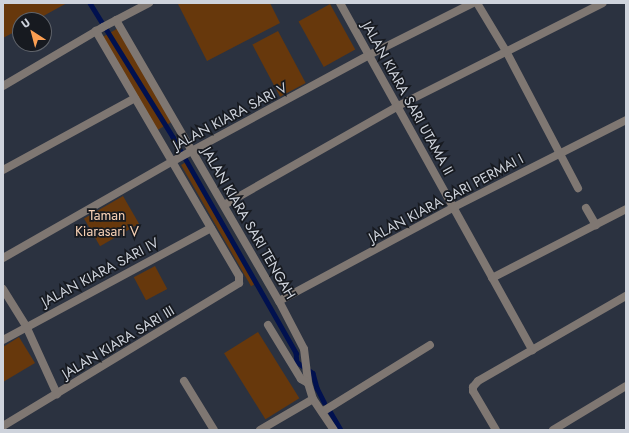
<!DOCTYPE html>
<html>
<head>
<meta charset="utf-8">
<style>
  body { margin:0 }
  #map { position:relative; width:629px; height:433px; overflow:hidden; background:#2b3240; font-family:Jost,sans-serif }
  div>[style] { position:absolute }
  .green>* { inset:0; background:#67380c; transform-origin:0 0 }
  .stream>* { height:4.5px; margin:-2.25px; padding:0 2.25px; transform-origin:2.25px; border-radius:2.25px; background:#01114f }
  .minor>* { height:8px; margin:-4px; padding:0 4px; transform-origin:4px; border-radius:4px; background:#7f7772 }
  span { translate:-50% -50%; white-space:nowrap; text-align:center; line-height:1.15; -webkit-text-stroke:3.5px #171a20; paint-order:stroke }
  .street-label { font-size:14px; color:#ced3dc }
  .park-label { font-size:14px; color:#f8d2b6 }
  .frame { position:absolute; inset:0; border:4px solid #ced3dc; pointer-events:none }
  .north { position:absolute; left:12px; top:12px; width:40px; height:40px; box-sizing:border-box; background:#171a20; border:1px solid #60646b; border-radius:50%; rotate:324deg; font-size:11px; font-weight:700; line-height:16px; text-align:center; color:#ced3dc }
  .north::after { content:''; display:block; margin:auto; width:14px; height:18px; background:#fb9e51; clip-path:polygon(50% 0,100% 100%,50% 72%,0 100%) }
</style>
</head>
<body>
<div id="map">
  <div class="green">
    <i style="clip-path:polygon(3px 3px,67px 3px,36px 20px,20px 20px,20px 29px,3px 38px)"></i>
    <i style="clip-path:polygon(270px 3px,280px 23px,207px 61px,178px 4px)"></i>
    <i style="left:330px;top:4px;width:52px;height:36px;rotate:61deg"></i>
    <i style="left:120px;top:27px;width:108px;height:22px;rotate:60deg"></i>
    <i style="left:278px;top:31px;width:59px;height:29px;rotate:62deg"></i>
    <i style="left:188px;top:161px;width:140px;height:8px;rotate:60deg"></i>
    <i style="left:123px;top:196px;width:32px;height:45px;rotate:60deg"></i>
    <i style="left:155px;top:266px;width:26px;height:24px;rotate:62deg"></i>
    <i style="left:258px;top:332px;width:78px;height:40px;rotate:58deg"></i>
    <i style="clip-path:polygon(19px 337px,35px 363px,3px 382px,3px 347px)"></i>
  </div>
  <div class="stream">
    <i style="left:90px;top:3px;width:158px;rotate:58.2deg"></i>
    <i style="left:173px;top:137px;width:249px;rotate:60.3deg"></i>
    <i style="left:296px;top:353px;width:9px;rotate:84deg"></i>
    <i style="left:297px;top:362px;width:19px;rotate:35deg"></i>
    <i style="left:313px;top:373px;width:16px;rotate:75deg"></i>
    <i style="left:317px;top:388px;width:16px;rotate:63deg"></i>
    <i style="left:330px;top:411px;width:22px;rotate:60deg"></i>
  </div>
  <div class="minor">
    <i style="left:340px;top:3px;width:397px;rotate:61deg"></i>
    <i style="left:477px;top:3px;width:56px;rotate:58.9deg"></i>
    <i style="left:506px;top:51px;width:155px;rotate:62.3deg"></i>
    <i style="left:116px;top:20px;width:325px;rotate:59.9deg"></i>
    <i style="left:279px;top:301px;width:54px;rotate:62.5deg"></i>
    <i style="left:304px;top:349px;width:34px;rotate:83deg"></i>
    <i style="left:308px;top:383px;width:17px;rotate:73deg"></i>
    <i style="left:313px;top:399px;width:37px;rotate:56deg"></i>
    <i style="left:3px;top:86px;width:116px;rotate:-30.5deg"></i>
    <i style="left:103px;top:27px;width:52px;rotate:-27.6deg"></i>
    <i style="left:3px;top:170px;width:150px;rotate:-28.6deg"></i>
    <i style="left:224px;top:205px;width:200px;rotate:-29.6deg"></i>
    <i style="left:398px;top:106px;width:229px;rotate:-26.7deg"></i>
    <i style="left:586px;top:208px;width:20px;rotate:60deg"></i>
    <i style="left:3px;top:258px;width:198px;rotate:-29.7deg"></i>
    <i style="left:175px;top:160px;width:221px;rotate:-28.4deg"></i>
    <i style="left:369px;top:55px;width:116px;rotate:-26.6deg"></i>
    <i style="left:492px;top:278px;width:151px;rotate:-27.2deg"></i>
    <i style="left:3px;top:289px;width:44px;rotate:58.1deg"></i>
    <i style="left:26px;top:326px;width:75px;rotate:65.5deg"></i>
    <i style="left:279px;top:301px;width:199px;rotate:-28.2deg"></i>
    <i style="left:454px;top:207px;width:193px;rotate:-26.8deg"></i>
    <i style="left:268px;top:325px;width:63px;rotate:58.6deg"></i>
    <i style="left:301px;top:379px;width:8px;rotate:30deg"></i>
    <i style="left:3px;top:340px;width:236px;rotate:-28.3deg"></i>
    <i style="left:184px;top:381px;width:57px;rotate:58.5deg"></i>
    <i style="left:322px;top:412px;width:127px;rotate:-31.8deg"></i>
    <i style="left:3px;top:426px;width:276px;rotate:-31.2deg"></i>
    <i style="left:239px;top:283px;width:7px;rotate:-90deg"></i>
    <i style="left:239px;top:276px;width:284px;rotate:-120.3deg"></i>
    <i style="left:260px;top:430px;width:61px;rotate:-30.3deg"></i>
    <i style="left:496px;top:430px;width:45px;rotate:-120.5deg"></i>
    <i style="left:473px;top:391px;width:4px;rotate:-90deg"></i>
    <i style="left:473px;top:387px;width:8px;rotate:-50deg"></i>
    <i style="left:478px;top:381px;width:171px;rotate:-29.9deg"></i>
    <i style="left:553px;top:430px;width:85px;rotate:-31.1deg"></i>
  </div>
  <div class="street-label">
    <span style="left:408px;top:98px;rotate:61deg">JALAN KIARA SARI UTAMA II</span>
    <span style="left:230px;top:116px;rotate:-28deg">JALAN KIARA SARI V</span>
    <span style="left:446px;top:198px;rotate:-28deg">JALAN KIARA SARI PERMAI I</span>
    <span style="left:249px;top:223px;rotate:60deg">JALAN KIARA SARI TENGAH</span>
    <span style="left:100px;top:272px;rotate:-28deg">JALAN KIARA SARI IV</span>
    <span style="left:118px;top:342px;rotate:-31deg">JALAN KIARA SARI III</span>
  </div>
  <div class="park-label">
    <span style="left:107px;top:223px">Taman<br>Kiarasari V</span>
  </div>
  <div class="frame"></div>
  <div class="north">U</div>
</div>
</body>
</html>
